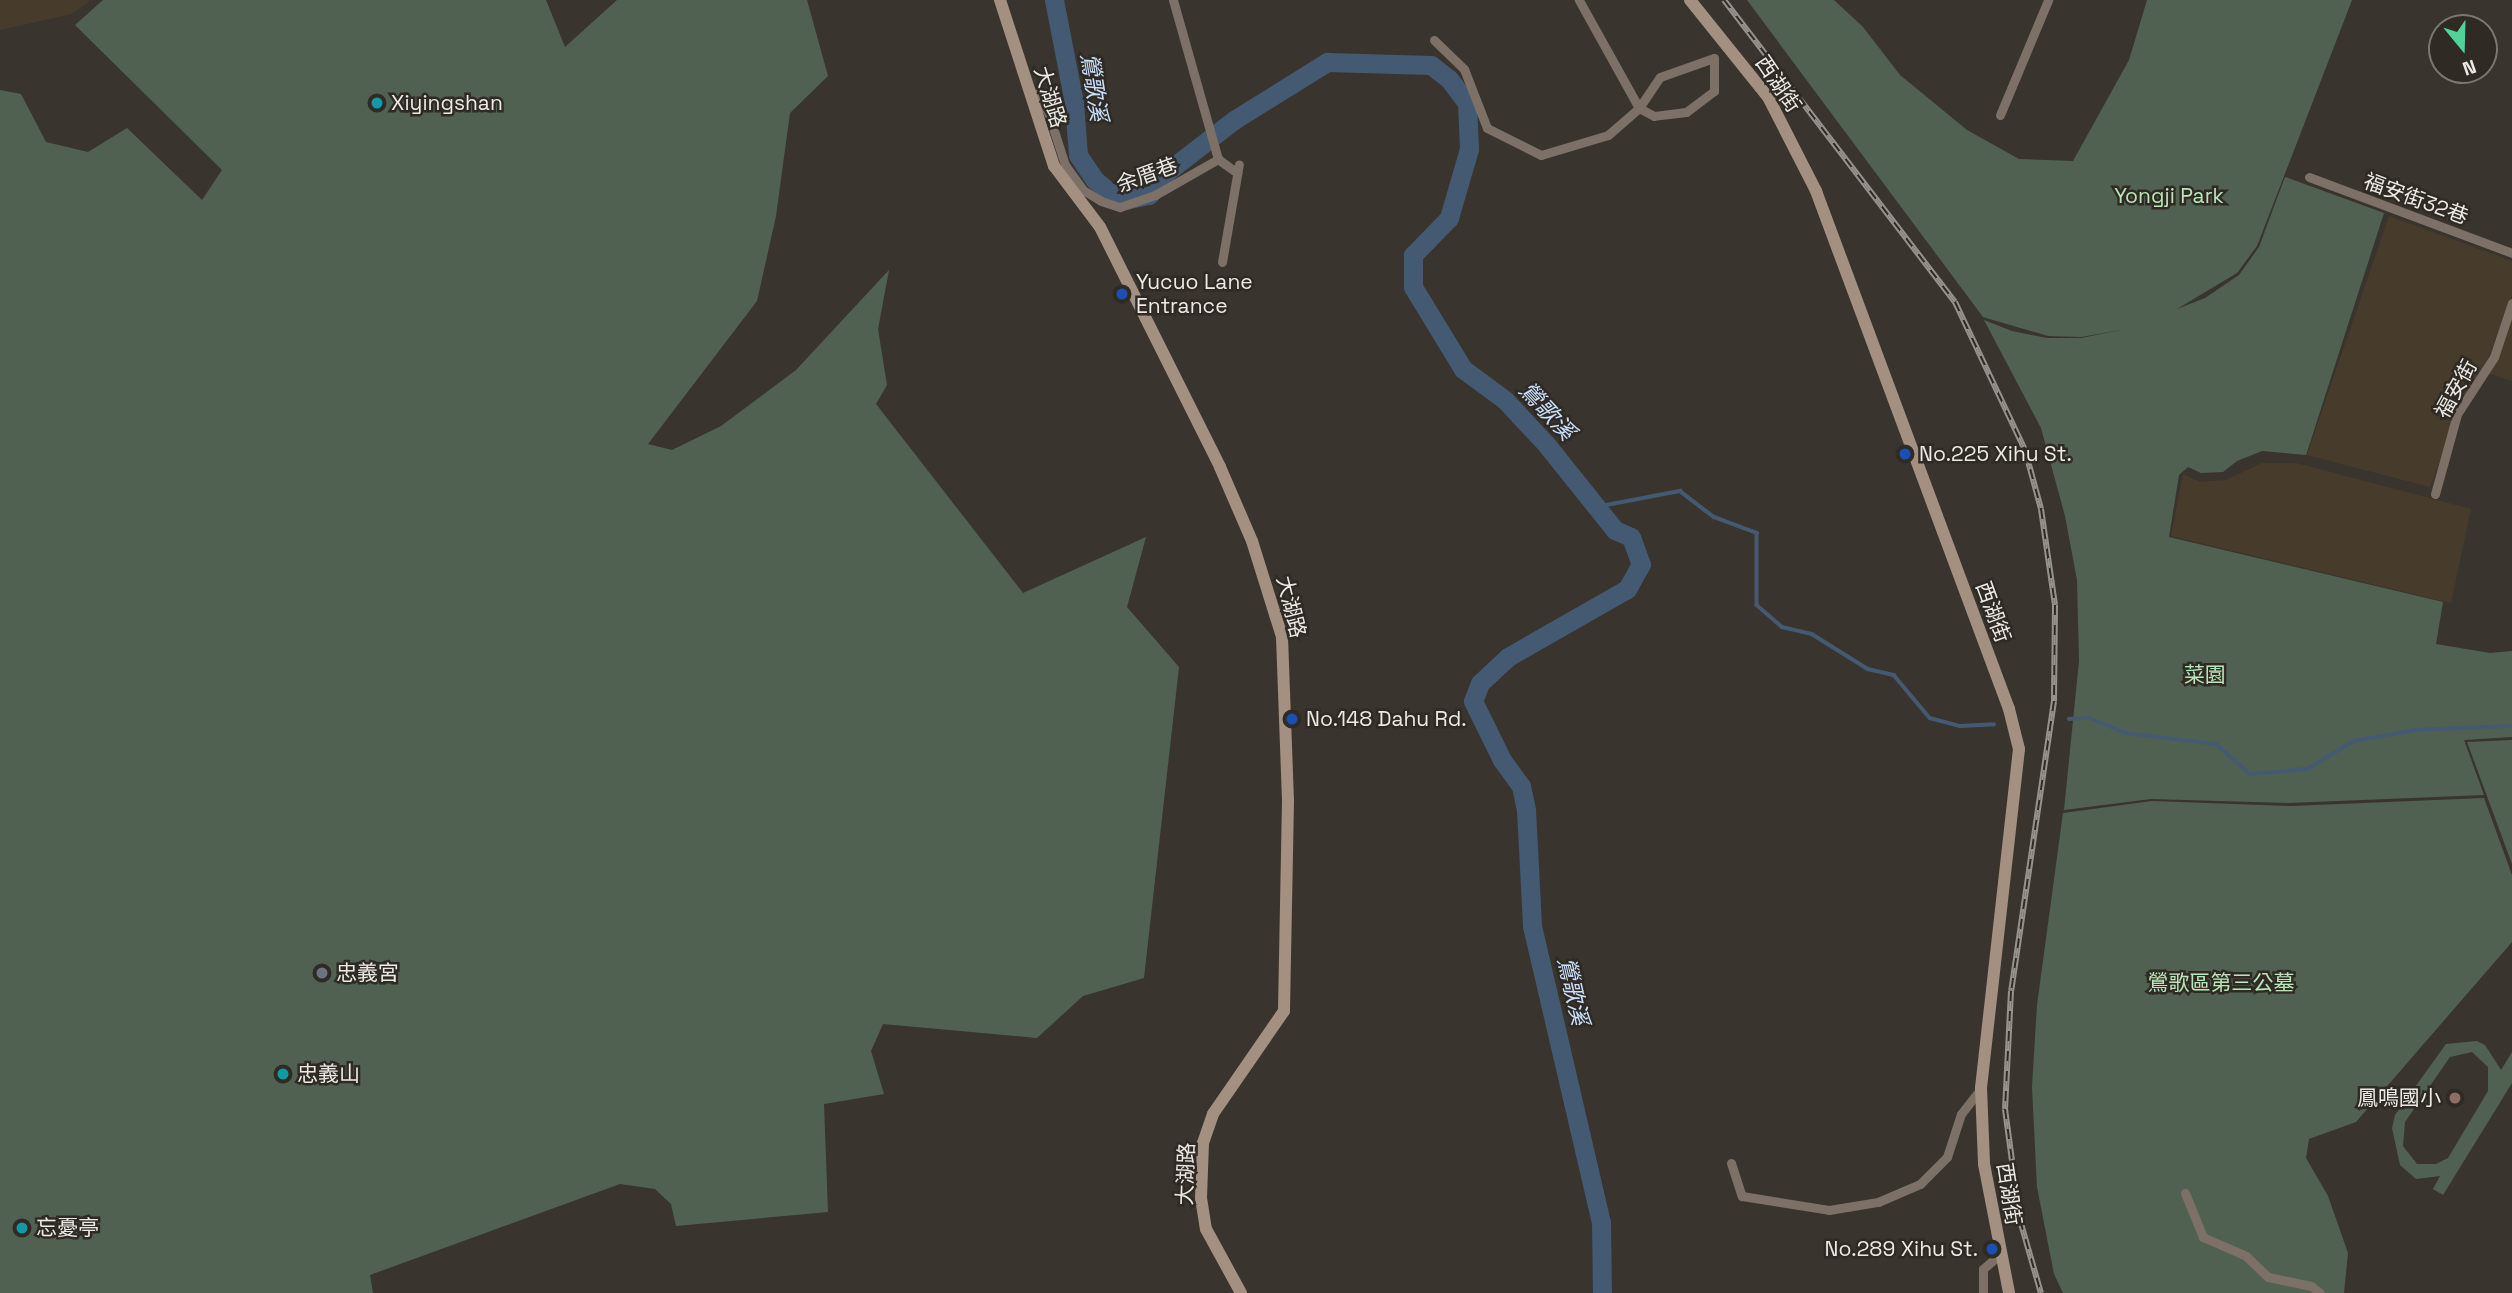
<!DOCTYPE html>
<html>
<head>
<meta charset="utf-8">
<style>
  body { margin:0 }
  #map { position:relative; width:2512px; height:1293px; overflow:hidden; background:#39352e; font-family:"Space Grotesk","Noto Sans TC",sans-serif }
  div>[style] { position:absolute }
  .industrial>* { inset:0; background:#473c2c }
  .green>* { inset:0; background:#516151 }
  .stream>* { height:3.5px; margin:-1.75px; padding:0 1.75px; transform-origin:1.75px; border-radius:1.75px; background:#445a73 }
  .river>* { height:19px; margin:-9.5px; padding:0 9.5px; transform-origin:9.5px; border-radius:9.5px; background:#445a73 }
  .street>* { height:9px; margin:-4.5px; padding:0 4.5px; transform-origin:4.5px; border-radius:4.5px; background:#7d7066 }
  .secondary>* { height:12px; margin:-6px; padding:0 6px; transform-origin:6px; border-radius:6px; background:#a49080 }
  .rail>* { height:6px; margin-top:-3px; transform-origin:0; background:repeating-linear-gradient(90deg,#2f2b24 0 10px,#96938e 0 20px); box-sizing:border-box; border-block:2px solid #96938e }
  .dots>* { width:19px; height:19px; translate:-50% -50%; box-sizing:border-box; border:4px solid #2f2b24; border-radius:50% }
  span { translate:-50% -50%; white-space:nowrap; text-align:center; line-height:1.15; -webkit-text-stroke:5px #2f2b24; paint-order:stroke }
  .street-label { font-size:21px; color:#ebe9e5 }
  .poi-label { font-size:21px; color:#ebe9e5 }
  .left { translate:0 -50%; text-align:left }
  .right { translate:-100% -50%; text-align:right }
  .park-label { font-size:21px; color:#b8e6b8 }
  .water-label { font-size:23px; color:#c8e0fd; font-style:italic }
  .north { position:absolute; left:2428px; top:14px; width:70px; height:70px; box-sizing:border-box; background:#2f2b24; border:2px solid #7a7771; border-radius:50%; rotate:161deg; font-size:19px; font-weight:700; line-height:28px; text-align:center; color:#ebe9e5 }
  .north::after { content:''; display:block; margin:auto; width:24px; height:32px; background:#50d398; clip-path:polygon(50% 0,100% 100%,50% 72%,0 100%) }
</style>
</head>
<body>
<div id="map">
  <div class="industrial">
    <i style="clip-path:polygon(0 0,91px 0,72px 14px,0 30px)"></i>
    <i style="clip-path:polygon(2389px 216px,2512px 261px,2512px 295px,2489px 356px,2457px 414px,2430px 487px,2307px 455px)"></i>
    <i style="clip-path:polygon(2512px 321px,2512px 381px,2487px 373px)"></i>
    <i style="clip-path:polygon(2262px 463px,2296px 463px,2471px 509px,2451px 603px,2171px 536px,2183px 474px,2200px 482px,2226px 480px)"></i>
  </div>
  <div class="green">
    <i style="clip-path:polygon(103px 0,546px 0,565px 47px,617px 0,807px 0,828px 76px,790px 113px,776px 216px,757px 301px,648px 444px,672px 450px,721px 426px,796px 370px,889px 270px,878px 329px,887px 385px,876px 404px,1023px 593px,1146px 537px,1127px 607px,1179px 667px,1144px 978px,1083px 996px,1037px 1038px,883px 1024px,871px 1051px,884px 1094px,824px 1104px,828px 1212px,676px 1226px,671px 1204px,655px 1189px,620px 1184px,370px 1275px,373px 1293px,0 1293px,0 90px,21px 94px,46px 142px,88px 152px,127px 128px,202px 200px,222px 170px,75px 25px)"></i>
    <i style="clip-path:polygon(1747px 0,1834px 0,1863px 27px,1900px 75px,1967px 130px,2019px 159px,2073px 161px,2129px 60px,2147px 0,2352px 0,2257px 246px,2237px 273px,2177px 309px,2205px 298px,2239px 275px,2259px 247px,2285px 177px,2384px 213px,2306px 455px,2262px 451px,2237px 461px,2223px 472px,2201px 473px,2188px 467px,2179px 475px,2169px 537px,2443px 602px,2436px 644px,2490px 653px,2512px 651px,2512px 737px,2464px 740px,2484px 795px,2289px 803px,2151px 799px,2064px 810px,2079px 661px,2077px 580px,2065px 516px,2041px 428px,1984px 320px,2012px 331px,2047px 338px,2081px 338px,2126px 329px,2081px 337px,2048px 336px,1983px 317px)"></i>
    <i style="clip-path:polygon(2512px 740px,2512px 864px,2467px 742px)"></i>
    <i style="clip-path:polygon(2484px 798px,2512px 875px,2512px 942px,2356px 1122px,2309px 1139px,2306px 1158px,2328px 1196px,2348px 1253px,2344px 1293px,2063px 1293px,2054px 1274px,2037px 1187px,2032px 1087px,2037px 1005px,2063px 813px,2152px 801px,2291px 806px)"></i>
    <i style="clip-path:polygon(evenodd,2477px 1041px,2485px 1045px,2501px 1070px,2512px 1052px,2512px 1083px,2443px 1195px,2433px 1189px,2440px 1176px,2416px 1179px,2400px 1165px,2392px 1128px,2395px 1115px,2446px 1044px,2477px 1041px,2472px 1052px,2488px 1067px,2488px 1091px,2448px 1158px,2436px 1164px,2417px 1164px,2403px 1146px,2405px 1122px,2450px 1057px,2472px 1052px)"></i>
  </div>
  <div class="stream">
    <i style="left:1596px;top:507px;width:86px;rotate:-10.8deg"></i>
    <i style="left:1680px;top:491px;width:43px;rotate:37.4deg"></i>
    <i style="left:1714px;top:517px;width:46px;rotate:20.4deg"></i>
    <i style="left:1757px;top:533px;width:72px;rotate:90deg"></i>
    <i style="left:1757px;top:605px;width:33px;rotate:41deg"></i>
    <i style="left:1782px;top:627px;width:31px;rotate:13deg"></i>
    <i style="left:1812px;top:634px;width:66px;rotate:32deg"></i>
    <i style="left:1868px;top:669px;width:27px;rotate:13deg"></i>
    <i style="left:1894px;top:675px;width:56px;rotate:50.1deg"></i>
    <i style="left:1930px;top:718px;width:31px;rotate:15deg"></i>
    <i style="left:1960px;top:726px;width:34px;rotate:-3deg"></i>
    <i style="left:2069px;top:719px;width:21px;rotate:-3deg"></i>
    <i style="left:2090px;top:718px;width:38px;rotate:23deg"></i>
    <i style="left:2125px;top:733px;width:92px;rotate:6.9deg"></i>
    <i style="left:2216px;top:744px;width:45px;rotate:41.4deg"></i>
    <i style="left:2250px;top:774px;width:57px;rotate:-5deg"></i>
    <i style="left:2307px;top:769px;width:55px;rotate:-30.8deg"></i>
    <i style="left:2354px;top:741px;width:62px;rotate:-10.2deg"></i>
    <i style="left:2415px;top:730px;width:97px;rotate:-2.4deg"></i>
  </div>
  <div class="river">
    <i style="left:1054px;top:0;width:105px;rotate:79deg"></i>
    <i style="left:1074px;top:103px;width:52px;rotate:85.6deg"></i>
    <i style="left:1078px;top:155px;width:30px;rotate:56deg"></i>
    <i style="left:1095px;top:180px;width:33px;rotate:40deg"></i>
    <i style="left:1120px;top:201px;width:30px;rotate:-12deg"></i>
    <i style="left:1149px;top:195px;width:31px;rotate:-52deg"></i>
    <i style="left:1168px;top:171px;width:83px;rotate:-37.7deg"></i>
    <i style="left:1234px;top:120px;width:110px;rotate:-31.9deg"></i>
    <i style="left:1327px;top:62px;width:104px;rotate:1.7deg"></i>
    <i style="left:1431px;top:65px;width:23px;rotate:38deg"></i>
    <i style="left:1449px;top:79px;width:30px;rotate:53deg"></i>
    <i style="left:1467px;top:103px;width:46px;rotate:87.5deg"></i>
    <i style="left:1469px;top:149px;width:72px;rotate:106.2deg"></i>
    <i style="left:1449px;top:218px;width:52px;rotate:134.2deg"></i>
    <i style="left:1413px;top:255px;width:32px;rotate:90deg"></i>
    <i style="left:1413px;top:287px;width:96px;rotate:58.6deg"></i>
    <i style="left:1463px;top:369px;width:52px;rotate:36.4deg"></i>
    <i style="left:1505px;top:400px;width:60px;rotate:47deg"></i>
    <i style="left:1546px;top:444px;width:110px;rotate:51.3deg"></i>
    <i style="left:1615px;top:530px;width:17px;rotate:24deg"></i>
    <i style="left:1631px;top:537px;width:29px;rotate:70deg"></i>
    <i style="left:1641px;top:564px;width:29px;rotate:119deg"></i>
    <i style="left:1627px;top:589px;width:137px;rotate:150.3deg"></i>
    <i style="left:1508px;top:657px;width:38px;rotate:137deg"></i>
    <i style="left:1480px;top:683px;width:19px;rotate:111deg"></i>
    <i style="left:1473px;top:701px;width:66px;rotate:63.8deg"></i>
    <i style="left:1502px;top:760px;width:32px;rotate:54deg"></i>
    <i style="left:1521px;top:786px;width:25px;rotate:78deg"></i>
    <i style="left:1526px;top:810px;width:116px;rotate:87deg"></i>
    <i style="left:1532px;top:926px;width:304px;rotate:76.9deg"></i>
    <i style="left:1601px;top:1222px;width:71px;rotate:89.2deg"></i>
  </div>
  <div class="street">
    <i style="left:1173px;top:0;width:165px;rotate:74.2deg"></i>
    <i style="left:1218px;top:159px;width:24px;rotate:36deg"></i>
    <i style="left:1434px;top:40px;width:42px;rotate:44deg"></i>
    <i style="left:1464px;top:69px;width:63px;rotate:68.7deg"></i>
    <i style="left:1487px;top:128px;width:60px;rotate:26.6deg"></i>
    <i style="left:1541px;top:155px;width:70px;rotate:-16.6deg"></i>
    <i style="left:1608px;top:135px;width:41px;rotate:-41.1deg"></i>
    <i style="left:1639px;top:108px;width:37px;rotate:-56deg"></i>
    <i style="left:1660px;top:77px;width:57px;rotate:-19.4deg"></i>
    <i style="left:1714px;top:58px;width:33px;rotate:90deg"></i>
    <i style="left:1714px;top:91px;width:35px;rotate:143deg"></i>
    <i style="left:1686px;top:112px;width:32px;rotate:173deg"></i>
    <i style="left:1654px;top:116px;width:17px;rotate:-152deg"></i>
    <i style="left:1639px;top:108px;width:124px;rotate:-119.1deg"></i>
    <i style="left:1033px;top:92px;width:25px;rotate:53deg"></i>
    <i style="left:1048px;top:112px;width:56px;rotate:72.2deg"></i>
    <i style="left:1065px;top:165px;width:31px;rotate:54deg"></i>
    <i style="left:1083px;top:190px;width:21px;rotate:31deg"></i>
    <i style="left:1101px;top:201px;width:20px;rotate:18deg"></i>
    <i style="left:1120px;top:207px;width:37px;rotate:-19deg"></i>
    <i style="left:1155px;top:195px;width:73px;rotate:-29.7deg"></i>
    <i style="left:2000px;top:115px;width:125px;rotate:-67.3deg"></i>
    <i style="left:2309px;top:177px;width:217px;rotate:20.5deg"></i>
    <i style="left:1222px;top:262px;width:99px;rotate:-80.2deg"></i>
    <i style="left:2435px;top:494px;width:83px;rotate:-74.6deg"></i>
    <i style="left:2457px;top:414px;width:68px;rotate:-57deg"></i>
    <i style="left:2494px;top:357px;width:57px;rotate:-71.6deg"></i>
    <i style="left:1731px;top:1163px;width:35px;rotate:72deg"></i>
    <i style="left:1742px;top:1196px;width:88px;rotate:9.1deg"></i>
    <i style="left:1829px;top:1210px;width:50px;rotate:-9.3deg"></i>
    <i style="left:1878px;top:1202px;width:46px;rotate:-23.2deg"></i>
    <i style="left:1920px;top:1184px;width:38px;rotate:-45deg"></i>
    <i style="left:1947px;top:1157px;width:45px;rotate:-72deg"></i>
    <i style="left:1961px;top:1114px;width:33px;rotate:-52deg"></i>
    <i style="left:2185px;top:1193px;width:48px;rotate:67.8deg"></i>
    <i style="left:2203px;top:1237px;width:47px;rotate:23.8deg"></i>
    <i style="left:2246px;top:1256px;width:30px;rotate:44deg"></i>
    <i style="left:2268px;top:1277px;width:44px;rotate:11.8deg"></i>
    <i style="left:2311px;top:1286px;width:11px;rotate:38deg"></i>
    <i style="left:1983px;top:1293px;width:24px;rotate:-90deg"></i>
    <i style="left:1983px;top:1269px;width:23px;rotate:-41deg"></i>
  </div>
  <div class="secondary">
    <i style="left:1000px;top:0;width:175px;rotate:72deg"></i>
    <i style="left:1054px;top:166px;width:76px;rotate:53deg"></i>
    <i style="left:1100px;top:227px;width:268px;rotate:63.4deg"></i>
    <i style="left:1220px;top:467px;width:81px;rotate:66.6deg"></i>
    <i style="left:1252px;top:541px;width:101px;rotate:72.6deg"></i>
    <i style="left:1282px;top:637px;width:164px;rotate:87.9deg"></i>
    <i style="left:1288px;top:801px;width:210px;rotate:91.1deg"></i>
    <i style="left:1284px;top:1011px;width:125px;rotate:124.6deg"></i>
    <i style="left:1213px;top:1114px;width:31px;rotate:109deg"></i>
    <i style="left:1203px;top:1143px;width:55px;rotate:92.1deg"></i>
    <i style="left:1201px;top:1198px;width:31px;rotate:81deg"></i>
    <i style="left:1206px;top:1229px;width:73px;rotate:61.3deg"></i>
    <i style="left:1690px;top:0;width:124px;rotate:51.2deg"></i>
    <i style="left:1768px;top:97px;width:106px;rotate:62.9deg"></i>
    <i style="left:1816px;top:191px;width:553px;rotate:69.57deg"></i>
    <i style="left:2009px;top:709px;width:41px;rotate:76deg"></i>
    <i style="left:2019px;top:749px;width:341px;rotate:96.4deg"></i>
    <i style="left:1981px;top:1088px;width:76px;rotate:87.7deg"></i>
    <i style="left:1984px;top:1164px;width:131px;rotate:79deg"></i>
  </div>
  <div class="rail">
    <i style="left:1724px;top:0;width:380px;rotate:52.6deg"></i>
    <i style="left:1955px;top:302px;width:164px;rotate:64.7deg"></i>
    <i style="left:2025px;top:450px;width:61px;rotate:74.8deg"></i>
    <i style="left:2041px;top:509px;width:97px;rotate:81.7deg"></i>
    <i style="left:2055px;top:605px;width:96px;rotate:90.6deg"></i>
    <i style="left:2054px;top:701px;width:293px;rotate:98.4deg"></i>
    <i style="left:2011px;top:991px;width:118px;rotate:92.9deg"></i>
    <i style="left:2005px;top:1109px;width:112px;rotate:82.3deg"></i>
    <i style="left:2020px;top:1220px;width:76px;rotate:74deg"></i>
  </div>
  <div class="dots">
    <i style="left:377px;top:103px;background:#0f9aa8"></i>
    <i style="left:1122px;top:294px;background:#1a4fb4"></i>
    <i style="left:1905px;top:454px;background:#1a4fb4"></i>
    <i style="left:1292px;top:719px;background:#1a4fb4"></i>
    <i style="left:322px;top:973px;background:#6b7280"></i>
    <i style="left:283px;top:1074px;background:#0f9aa8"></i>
    <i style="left:2455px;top:1098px;background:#8d6e63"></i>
    <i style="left:22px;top:1228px;background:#0f9aa8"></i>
    <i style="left:1992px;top:1249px;background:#1a4fb4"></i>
  </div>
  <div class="street-label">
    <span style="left:1778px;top:84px;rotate:56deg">西湖街</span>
    <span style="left:1050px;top:97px;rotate:73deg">大湖路</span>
    <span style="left:1147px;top:175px;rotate:-20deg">余厝巷</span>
    <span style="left:2416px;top:199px;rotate:20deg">福安街32巷</span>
    <span style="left:2456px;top:389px;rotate:-61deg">福安街</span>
    <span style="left:1291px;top:607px;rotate:76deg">大湖路</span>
    <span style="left:1993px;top:612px;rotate:70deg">西湖街</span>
    <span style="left:1186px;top:1174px;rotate:-88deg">大湖路</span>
    <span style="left:2009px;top:1194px;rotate:81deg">西湖街</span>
  </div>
  <div class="poi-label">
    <span class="left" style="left:391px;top:103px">Xiyingshan</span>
    <span class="left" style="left:1136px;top:294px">Yucuo Lane<br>Entrance</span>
    <span class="left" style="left:1919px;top:454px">No.225 Xihu St.</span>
    <span class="left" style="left:1306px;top:719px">No.148 Dahu Rd.</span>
    <span class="left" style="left:336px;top:973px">忠義宮</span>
    <span class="left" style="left:297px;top:1074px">忠義山</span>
    <span class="right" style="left:2441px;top:1098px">鳳鳴國小</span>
    <span class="left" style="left:36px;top:1228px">忘憂亭</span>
    <span class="right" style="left:1978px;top:1249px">No.289 Xihu St.</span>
  </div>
  <div class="park-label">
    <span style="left:2169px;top:196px">Yongji Park</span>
    <span style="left:2205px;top:675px">菜園</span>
    <span style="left:2221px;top:983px">鶯歌區第三公墓</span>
  </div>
  <div class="water-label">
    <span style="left:1094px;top:87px;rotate:81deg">鶯歌溪</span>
    <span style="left:1547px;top:411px;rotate:47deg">鶯歌溪</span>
    <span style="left:1573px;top:991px;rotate:77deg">鶯歌溪</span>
  </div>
  <div class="north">N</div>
</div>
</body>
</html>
